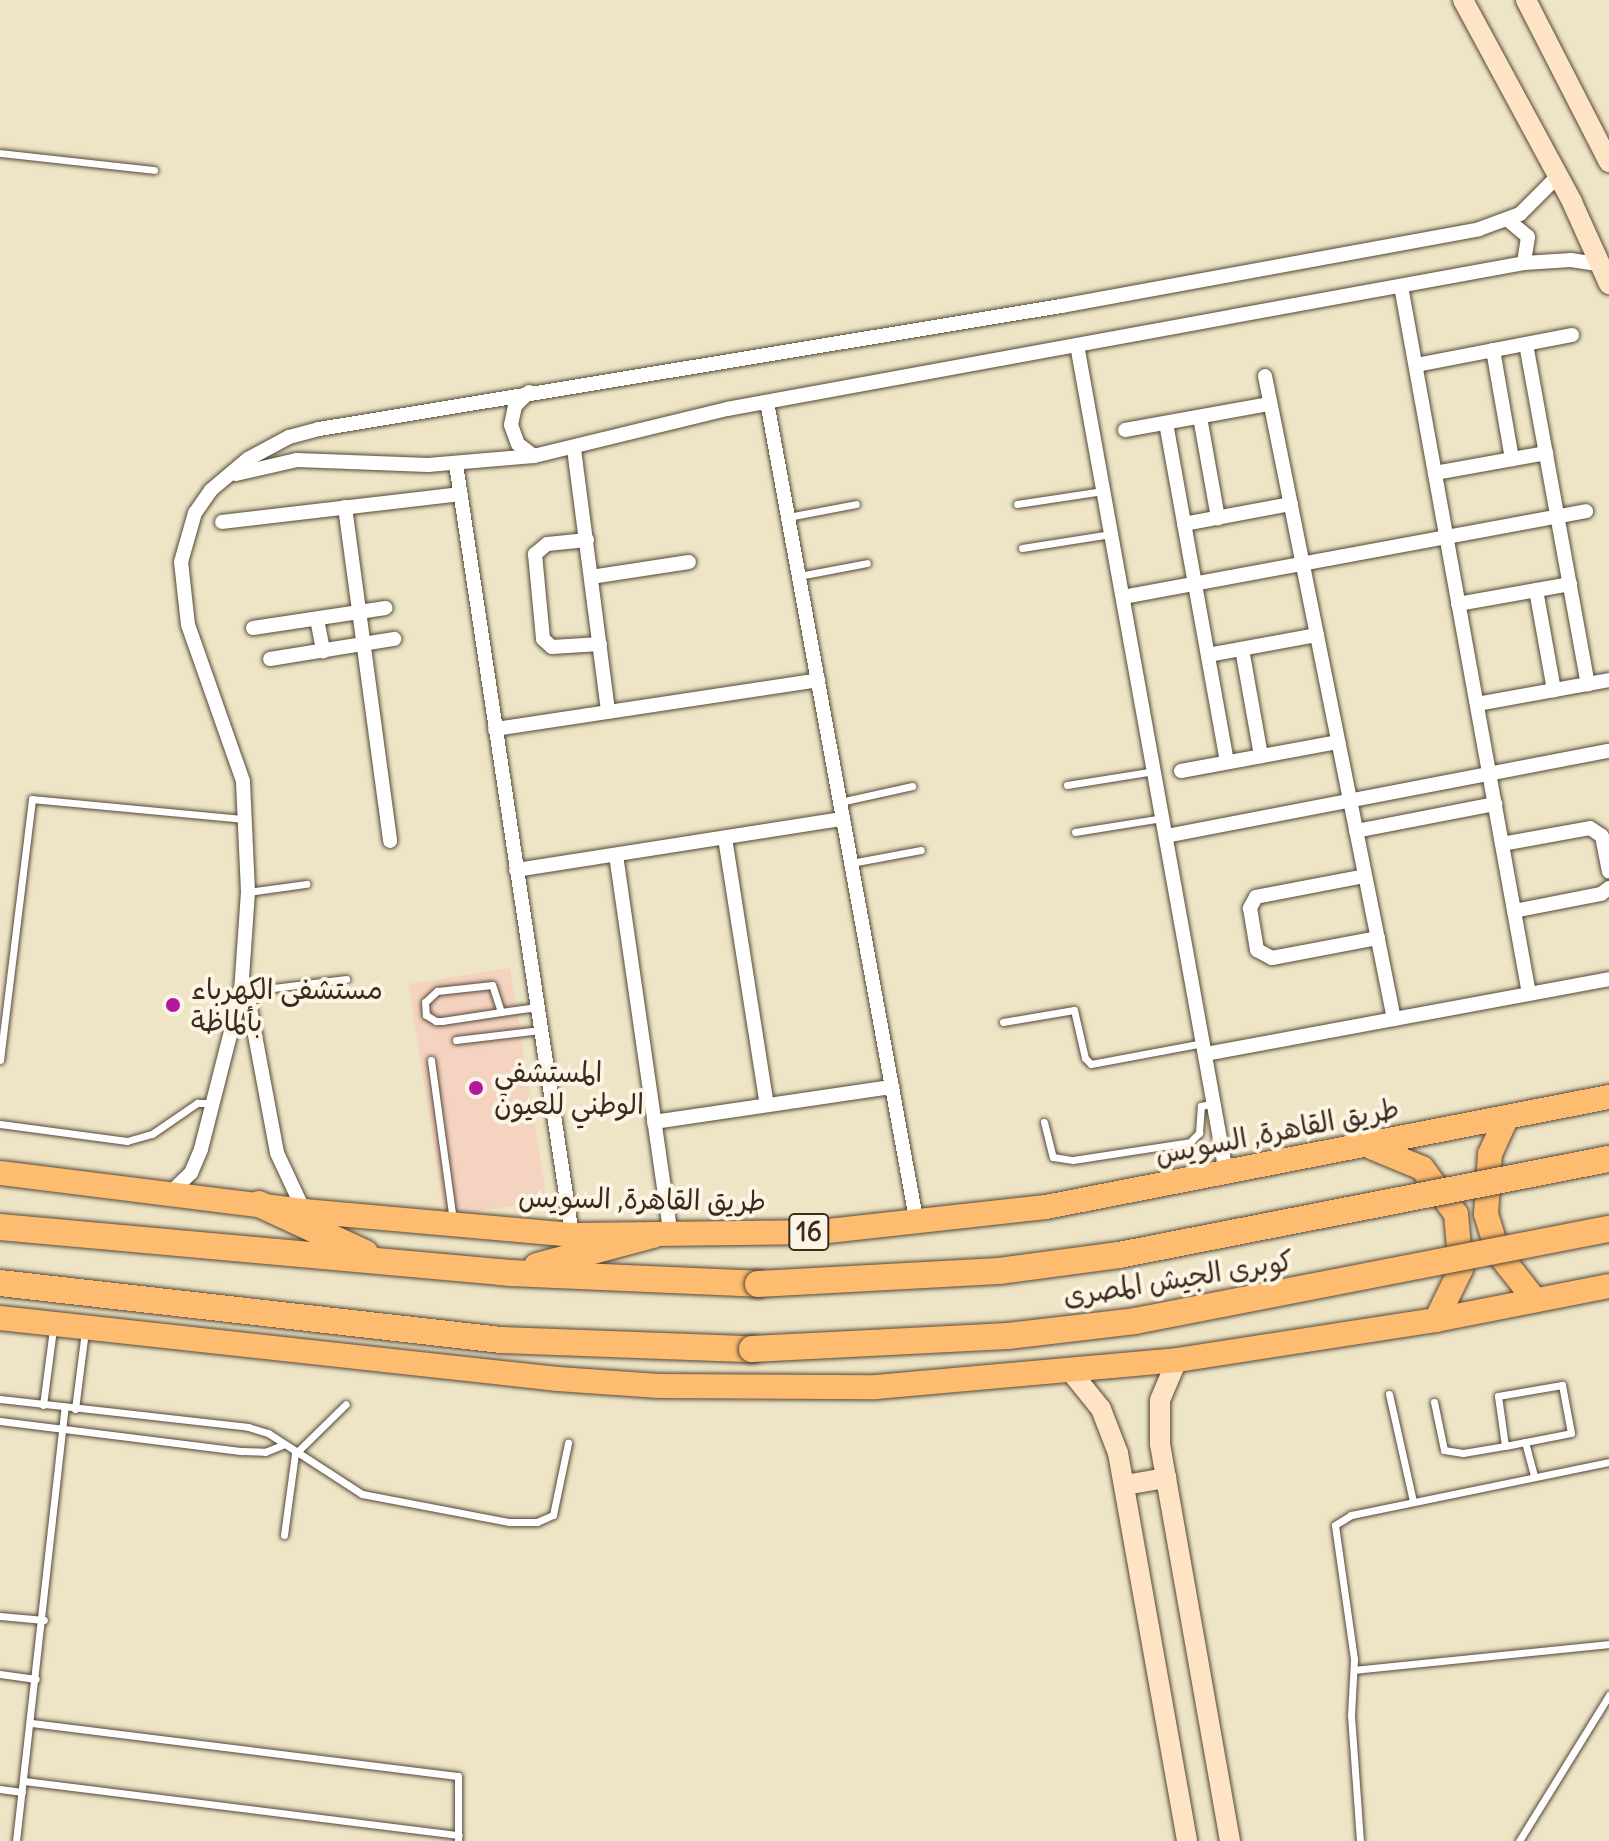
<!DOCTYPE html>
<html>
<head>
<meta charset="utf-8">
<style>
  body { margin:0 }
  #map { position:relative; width:1609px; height:1841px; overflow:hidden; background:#ede5c6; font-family:Delius,"Playpen Sans Arabic",sans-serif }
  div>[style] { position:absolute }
  .built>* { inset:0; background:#f4d3c0; transform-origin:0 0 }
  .roads { filter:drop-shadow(0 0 2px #564637) drop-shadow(0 0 2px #564637) }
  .lane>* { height:7px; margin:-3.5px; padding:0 3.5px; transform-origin:3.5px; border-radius:3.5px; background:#fff }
  .street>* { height:14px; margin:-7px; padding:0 7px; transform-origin:7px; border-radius:7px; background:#fff }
  .secondary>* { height:20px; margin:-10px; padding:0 10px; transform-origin:10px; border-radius:10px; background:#fee4c5 }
  .primary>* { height:24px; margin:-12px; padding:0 12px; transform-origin:12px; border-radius:12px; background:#fdbc6f }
  .highway>* { height:26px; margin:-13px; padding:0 13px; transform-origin:13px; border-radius:13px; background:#fdbc6f }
  .bridges { filter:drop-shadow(0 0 2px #564637) drop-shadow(0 0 2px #564637) }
  .highway-bridge>* { height:26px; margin:-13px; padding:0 13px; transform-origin:13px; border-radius:13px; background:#fdbc6f }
  .dots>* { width:22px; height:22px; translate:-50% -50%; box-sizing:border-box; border:4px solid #fcf5e5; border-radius:50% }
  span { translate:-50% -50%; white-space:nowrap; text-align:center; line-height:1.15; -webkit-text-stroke:8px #fcf5e5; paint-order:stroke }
  .shield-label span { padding:2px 6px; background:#fcf5e5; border:2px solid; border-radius:6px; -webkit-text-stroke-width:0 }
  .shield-label { font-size:26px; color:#3b2a1e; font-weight:700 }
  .poi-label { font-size:28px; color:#3b2a1e }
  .left { translate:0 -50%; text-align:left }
  .street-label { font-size:28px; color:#3b2a1e }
</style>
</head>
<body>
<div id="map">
  <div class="built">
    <i style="left:510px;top:968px;width:235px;height:103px;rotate:81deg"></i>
  </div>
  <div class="roads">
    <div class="lane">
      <i style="left:0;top:153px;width:155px;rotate:6.3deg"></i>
      <i style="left:1017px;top:504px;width:87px;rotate:-8.6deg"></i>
      <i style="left:788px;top:517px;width:69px;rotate:-10.8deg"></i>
      <i style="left:1022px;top:548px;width:90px;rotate:-8.9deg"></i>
      <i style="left:799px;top:576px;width:69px;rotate:-10.8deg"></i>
      <i style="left:1067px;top:785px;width:88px;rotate:-9.1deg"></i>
      <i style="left:840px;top:802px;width:74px;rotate:-12.5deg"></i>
      <i style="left:1075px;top:832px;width:88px;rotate:-9.1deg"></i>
      <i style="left:851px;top:863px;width:71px;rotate:-10.5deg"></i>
      <i style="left:248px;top:892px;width:59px;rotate:-7.9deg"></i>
      <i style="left:241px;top:992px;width:106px;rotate:-7.1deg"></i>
      <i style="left:501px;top:1012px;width:28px;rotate:-108deg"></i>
      <i style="left:492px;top:985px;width:55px;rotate:173.8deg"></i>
      <i style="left:437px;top:991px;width:16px;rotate:137deg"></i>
      <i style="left:425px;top:1002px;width:13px;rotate:86deg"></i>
      <i style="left:426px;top:1015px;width:12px;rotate:31deg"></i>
      <i style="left:436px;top:1021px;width:6px"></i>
      <i style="left:442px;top:1021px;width:60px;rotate:-8.7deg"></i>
      <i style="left:501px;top:1012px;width:36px;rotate:-8deg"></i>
      <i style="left:1003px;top:1022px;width:72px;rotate:-9.6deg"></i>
      <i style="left:1074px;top:1010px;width:49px;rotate:77.1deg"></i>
      <i style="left:1085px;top:1058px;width:8px;rotate:45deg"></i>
      <i style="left:1091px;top:1064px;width:114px;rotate:-10.6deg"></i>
      <i style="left:456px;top:1040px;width:85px;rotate:-6.8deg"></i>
      <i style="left:0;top:1060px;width:263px;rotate:-83deg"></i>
      <i style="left:32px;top:799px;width:213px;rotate:5.4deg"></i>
      <i style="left:431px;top:1060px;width:162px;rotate:82.2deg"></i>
      <i style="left:1044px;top:1122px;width:36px;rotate:76deg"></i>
      <i style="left:1053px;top:1157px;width:20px;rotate:9deg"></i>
      <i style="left:1073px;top:1160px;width:118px;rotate:-8.7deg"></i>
      <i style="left:1190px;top:1142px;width:13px;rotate:-45deg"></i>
      <i style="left:1199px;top:1133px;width:27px;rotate:-86deg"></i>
      <i style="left:1201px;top:1106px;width:13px;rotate:-13deg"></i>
      <i style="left:0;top:1124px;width:128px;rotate:7.6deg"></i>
      <i style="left:127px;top:1141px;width:26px;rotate:-16deg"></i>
      <i style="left:152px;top:1134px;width:55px;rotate:-34.6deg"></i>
      <i style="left:197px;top:1103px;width:14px"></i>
      <i style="left:1389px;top:1394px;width:110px;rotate:77.4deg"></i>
      <i style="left:0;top:1399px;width:250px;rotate:6.4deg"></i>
      <i style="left:248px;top:1427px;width:21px;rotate:17deg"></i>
      <i style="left:268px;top:1433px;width:112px;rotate:33deg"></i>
      <i style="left:362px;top:1494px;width:150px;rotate:10.8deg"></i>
      <i style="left:509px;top:1522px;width:28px"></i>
      <i style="left:537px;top:1522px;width:17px;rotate:-24deg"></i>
      <i style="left:553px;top:1515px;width:74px;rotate:-78.2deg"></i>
      <i style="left:1434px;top:1402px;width:49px;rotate:78.2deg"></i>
      <i style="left:1444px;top:1450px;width:19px;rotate:9deg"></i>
      <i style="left:1463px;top:1453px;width:43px;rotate:-9.5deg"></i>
      <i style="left:1505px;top:1446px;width:67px;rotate:-11.1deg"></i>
      <i style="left:1571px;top:1433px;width:49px;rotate:-100.6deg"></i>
      <i style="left:1562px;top:1385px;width:65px;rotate:170.2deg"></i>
      <i style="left:1498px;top:1396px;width:50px;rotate:82deg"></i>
      <i style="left:43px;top:1405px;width:77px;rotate:-82.5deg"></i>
      <i style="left:75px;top:1409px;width:79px;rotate:-82.7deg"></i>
      <i style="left:0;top:1421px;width:244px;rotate:7.1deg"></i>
      <i style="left:242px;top:1451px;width:23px;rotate:2deg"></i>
      <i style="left:265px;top:1452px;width:18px;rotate:-22deg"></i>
      <i style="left:1525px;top:1442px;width:35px;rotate:75deg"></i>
      <i style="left:284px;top:1535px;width:82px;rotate:-82.3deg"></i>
      <i style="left:295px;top:1454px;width:71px;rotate:-44.4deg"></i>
      <i style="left:0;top:1616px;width:44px;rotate:5.2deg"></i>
      <i style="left:1354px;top:1670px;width:256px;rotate:-5.8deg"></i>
      <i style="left:0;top:1674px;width:36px;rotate:8deg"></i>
      <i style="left:31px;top:1723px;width:430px;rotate:7.1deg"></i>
      <i style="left:458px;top:1776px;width:65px;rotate:90deg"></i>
      <i style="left:24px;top:1781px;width:438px;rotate:7.1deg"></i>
      <i style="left:0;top:1789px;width:22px;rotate:8deg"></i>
      <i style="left:16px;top:1841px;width:437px;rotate:-83.6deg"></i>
      <i style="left:1360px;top:1841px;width:126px;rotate:-94.1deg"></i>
      <i style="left:1351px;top:1715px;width:56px;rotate:-86.9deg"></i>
      <i style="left:1354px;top:1659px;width:135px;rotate:-98.1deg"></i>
      <i style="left:1335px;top:1525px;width:19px;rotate:-32deg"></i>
      <i style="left:1351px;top:1515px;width:263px;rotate:-11.6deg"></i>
      <i style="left:1519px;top:1841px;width:172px;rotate:-58.3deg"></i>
    </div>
    <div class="street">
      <i style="left:1508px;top:220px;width:26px;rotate:40deg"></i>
      <i style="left:1528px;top:237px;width:26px;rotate:99deg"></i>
      <i style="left:1401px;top:286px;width:719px;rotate:79.75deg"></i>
      <i style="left:1526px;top:344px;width:346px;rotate:79.7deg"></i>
      <i style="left:1077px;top:345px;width:840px;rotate:79.79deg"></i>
      <i style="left:1493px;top:350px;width:111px;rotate:80.1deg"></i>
      <i style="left:1416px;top:365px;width:159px;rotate:-10.9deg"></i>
      <i style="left:1265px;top:376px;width:656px;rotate:78.66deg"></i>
      <i style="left:529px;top:392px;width:20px;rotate:135deg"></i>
      <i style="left:515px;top:406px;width:19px;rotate:102deg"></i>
      <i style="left:511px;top:425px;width:20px;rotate:70deg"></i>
      <i style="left:518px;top:444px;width:20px;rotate:37deg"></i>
      <i style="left:767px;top:402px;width:836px;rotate:79.66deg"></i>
      <i style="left:1200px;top:417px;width:103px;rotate:79.9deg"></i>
      <i style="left:1166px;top:423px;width:344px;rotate:79.8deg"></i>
      <i style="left:1125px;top:430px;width:147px;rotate:-10.2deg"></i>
      <i style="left:574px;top:449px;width:265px;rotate:82.6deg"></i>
      <i style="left:456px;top:464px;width:780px;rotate:81.44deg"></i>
      <i style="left:1435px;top:473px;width:113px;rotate:-10.2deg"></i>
      <i style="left:236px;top:474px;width:63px;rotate:-12.9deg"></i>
      <i style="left:297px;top:460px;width:131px;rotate:2.2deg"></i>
      <i style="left:428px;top:465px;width:106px;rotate:-4.9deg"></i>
      <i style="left:534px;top:456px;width:199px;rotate:-13.7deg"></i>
      <i style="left:727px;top:409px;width:810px;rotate:-10.38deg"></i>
      <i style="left:1524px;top:263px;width:47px;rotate:-3.7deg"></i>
      <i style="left:1571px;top:260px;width:30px;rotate:9deg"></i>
      <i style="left:345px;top:507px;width:337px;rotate:82.3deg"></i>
      <i style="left:222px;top:522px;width:240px;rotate:-6.7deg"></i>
      <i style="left:1184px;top:524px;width:109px;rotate:-10.6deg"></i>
      <i style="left:587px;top:540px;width:40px;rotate:174.3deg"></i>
      <i style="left:547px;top:544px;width:16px;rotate:140deg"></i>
      <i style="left:535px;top:554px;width:85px;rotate:84.6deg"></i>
      <i style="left:543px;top:639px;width:12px;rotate:42deg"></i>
      <i style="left:552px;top:647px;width:48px;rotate:-3.6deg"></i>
      <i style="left:591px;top:577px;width:99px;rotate:-8.7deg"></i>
      <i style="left:1536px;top:590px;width:102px;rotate:79.8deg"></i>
      <i style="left:1123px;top:597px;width:471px;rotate:-10.5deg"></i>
      <i style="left:1458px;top:604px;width:114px;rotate:-10.1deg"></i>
      <i style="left:317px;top:619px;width:33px;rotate:79deg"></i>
      <i style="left:253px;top:628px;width:134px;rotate:-8.6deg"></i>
      <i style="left:1242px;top:649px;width:109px;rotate:79.9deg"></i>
      <i style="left:1208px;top:655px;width:111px;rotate:-10.4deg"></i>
      <i style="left:270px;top:659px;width:126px;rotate:-9.2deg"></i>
      <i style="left:1477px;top:704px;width:134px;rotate:-10.3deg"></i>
      <i style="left:495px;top:729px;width:327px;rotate:-8.6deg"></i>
      <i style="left:1181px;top:771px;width:160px;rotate:-10.5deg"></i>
      <i style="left:1356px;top:831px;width:142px;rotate:-11deg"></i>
      <i style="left:1166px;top:836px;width:450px;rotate:-10.9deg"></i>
      <i style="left:725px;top:838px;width:270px;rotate:81.1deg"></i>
      <i style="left:1502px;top:844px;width:89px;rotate:-10.3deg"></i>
      <i style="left:1590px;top:828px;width:14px;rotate:34deg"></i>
      <i style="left:1602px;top:836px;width:36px;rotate:79deg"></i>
      <i style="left:616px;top:855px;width:384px;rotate:81.8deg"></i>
      <i style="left:516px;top:870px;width:331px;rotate:-8.9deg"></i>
      <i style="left:1365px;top:876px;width:111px;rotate:169.1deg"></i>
      <i style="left:1256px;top:897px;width:13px;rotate:119deg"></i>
      <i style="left:1250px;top:908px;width:43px;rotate:80.5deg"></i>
      <i style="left:1257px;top:950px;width:17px;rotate:28deg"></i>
      <i style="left:1272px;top:958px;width:108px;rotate:-10.7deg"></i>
      <i style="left:1514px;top:911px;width:89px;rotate:-11.1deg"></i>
      <i style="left:1601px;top:894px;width:10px;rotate:-37deg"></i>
      <i style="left:241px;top:992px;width:14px;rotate:54deg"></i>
      <i style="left:249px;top:1003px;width:153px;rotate:79.4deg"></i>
      <i style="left:277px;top:1153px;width:64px;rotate:65deg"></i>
      <i style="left:1205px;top:1054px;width:411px;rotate:-10.5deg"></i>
      <i style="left:654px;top:1122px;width:241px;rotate:-8.4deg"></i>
      <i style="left:168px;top:1195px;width:32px;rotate:-44deg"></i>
      <i style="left:191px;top:1173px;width:26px;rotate:-67deg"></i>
      <i style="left:201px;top:1149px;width:162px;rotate:-75.7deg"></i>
      <i style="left:241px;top:992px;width:100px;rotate:-86deg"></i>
      <i style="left:248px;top:892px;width:111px;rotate:-92.6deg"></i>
      <i style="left:243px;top:781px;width:165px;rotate:-109.4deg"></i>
      <i style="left:188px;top:625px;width:63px;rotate:-96.3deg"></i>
      <i style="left:181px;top:562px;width:51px;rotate:-74.1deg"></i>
      <i style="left:195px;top:513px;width:28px;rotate:-55deg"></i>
      <i style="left:211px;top:490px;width:48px;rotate:-40deg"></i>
      <i style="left:248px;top:459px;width:47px;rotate:-28.2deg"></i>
      <i style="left:289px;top:437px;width:31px;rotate:-15deg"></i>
      <i style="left:319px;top:429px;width:752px;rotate:-9.41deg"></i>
      <i style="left:1061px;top:306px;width:425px;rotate:-10.4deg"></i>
      <i style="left:1479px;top:229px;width:44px;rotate:-20.1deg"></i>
      <i style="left:1520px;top:214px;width:54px;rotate:-45deg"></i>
    </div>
    <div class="secondary">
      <i style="left:1463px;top:0;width:230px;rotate:61.6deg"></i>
      <i style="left:1572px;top:202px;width:90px;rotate:65.7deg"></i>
      <i style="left:1526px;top:0;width:182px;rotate:62.9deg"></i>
      <i style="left:1177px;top:1360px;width:43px;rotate:113deg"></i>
      <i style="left:1160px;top:1400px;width:44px;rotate:90deg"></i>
      <i style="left:1160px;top:1444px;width:403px;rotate:80deg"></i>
      <i style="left:1072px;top:1373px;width:46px;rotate:51.1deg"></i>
      <i style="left:1101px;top:1409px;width:47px;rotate:68.9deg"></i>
      <i style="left:1118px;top:1453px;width:394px;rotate:79.9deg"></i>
      <i style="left:1125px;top:1485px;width:42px;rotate:-9.7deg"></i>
    </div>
    <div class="primary">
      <i style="left:1507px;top:1117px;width:41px;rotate:114.7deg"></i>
      <i style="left:1490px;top:1154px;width:60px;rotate:93.8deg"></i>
      <i style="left:1486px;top:1214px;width:41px;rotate:72.9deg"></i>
      <i style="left:1498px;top:1253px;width:60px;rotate:51.8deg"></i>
      <i style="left:1373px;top:1148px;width:53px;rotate:22.2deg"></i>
      <i style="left:1422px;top:1168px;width:57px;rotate:53.5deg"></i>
      <i style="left:1456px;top:1214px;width:55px;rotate:84.8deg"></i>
      <i style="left:1461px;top:1269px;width:57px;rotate:116.1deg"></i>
      <i style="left:0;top:1173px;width:306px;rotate:7.1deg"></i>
      <i style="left:304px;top:1211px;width:269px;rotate:5.1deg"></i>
      <i style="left:572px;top:1235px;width:247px;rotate:-0.7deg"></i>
      <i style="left:819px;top:1232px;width:228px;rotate:-6.3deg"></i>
      <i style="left:1046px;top:1207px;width:574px;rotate:-11.06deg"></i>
      <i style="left:0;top:1318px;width:561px;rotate:6.24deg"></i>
      <i style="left:558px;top:1379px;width:101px;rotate:4deg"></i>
      <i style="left:659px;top:1386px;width:217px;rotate:0.3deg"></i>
      <i style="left:876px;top:1387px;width:302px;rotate:-5.1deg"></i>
      <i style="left:1177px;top:1360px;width:262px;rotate:-8.8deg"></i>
      <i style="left:1436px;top:1320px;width:176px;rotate:-11.1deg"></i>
    </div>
    <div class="highway">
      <i style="left:259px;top:1204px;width:117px;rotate:24.8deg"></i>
      <i style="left:0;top:1227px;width:512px;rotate:5.15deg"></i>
      <i style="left:510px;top:1273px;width:248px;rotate:2.5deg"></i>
      <i style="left:537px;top:1266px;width:120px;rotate:-15deg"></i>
      <i style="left:0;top:1283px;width:504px;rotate:6.49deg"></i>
      <i style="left:501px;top:1340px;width:251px;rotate:2.1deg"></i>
    </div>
  </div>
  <div class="bridges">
    <div class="highway-bridge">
      <i style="left:758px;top:1284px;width:241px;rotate:-3.1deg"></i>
      <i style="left:999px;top:1271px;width:121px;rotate:-7.6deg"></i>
      <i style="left:1119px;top:1255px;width:499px;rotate:-11.1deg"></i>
      <i style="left:752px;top:1349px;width:256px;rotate:-2.9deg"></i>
      <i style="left:1008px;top:1336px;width:128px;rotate:-6.7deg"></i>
      <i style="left:1135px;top:1321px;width:483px;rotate:-11deg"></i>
    </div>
  </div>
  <div class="dots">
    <i style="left:173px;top:1005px;background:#b5179e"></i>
    <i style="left:476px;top:1088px;background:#b5179e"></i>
  </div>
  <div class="shield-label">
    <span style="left:809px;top:1232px">16</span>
  </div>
  <div class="poi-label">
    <span class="left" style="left:191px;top:1005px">مستشفى الكهرباء<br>بألماظة</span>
    <span class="left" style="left:494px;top:1088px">المستشفي<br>الوطني للعيون</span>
  </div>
  <div class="street-label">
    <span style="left:1277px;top:1131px;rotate:-11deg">طريق القاهرة, السويس</span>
    <span style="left:642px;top:1199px;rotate:1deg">طريق القاهرة, السويس</span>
    <span style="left:1178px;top:1278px;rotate:-9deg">كوبرى الجيش المصرى</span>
  </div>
</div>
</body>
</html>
